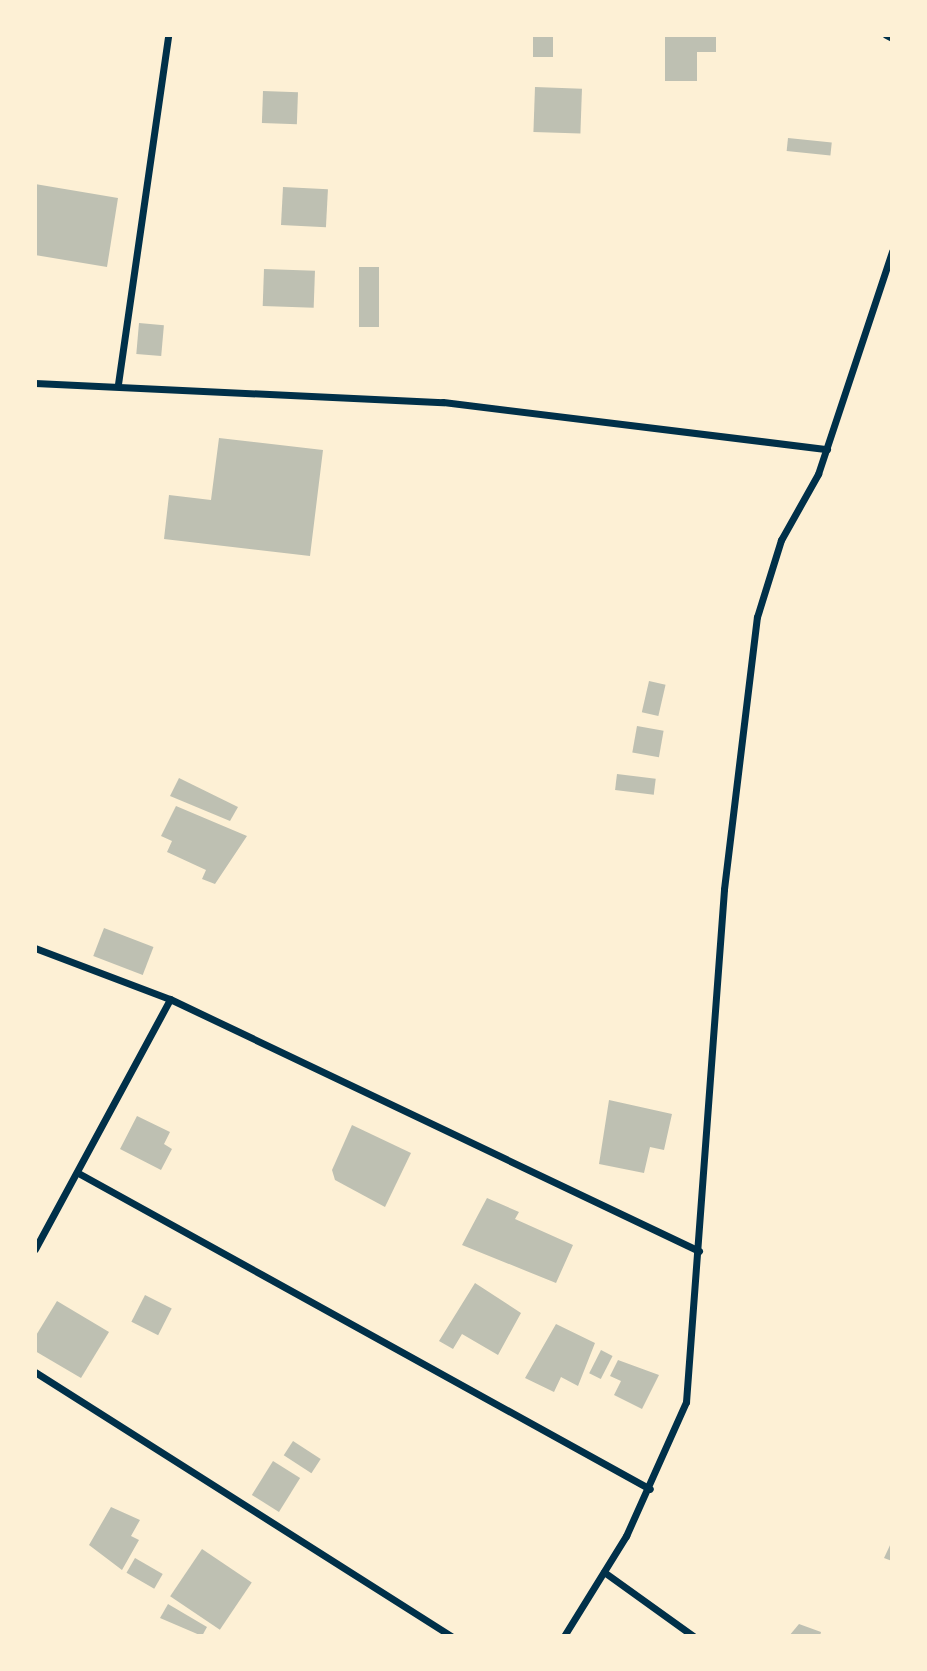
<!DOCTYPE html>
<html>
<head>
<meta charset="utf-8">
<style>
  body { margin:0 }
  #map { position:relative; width:927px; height:1671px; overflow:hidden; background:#fdf0d5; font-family:"Crimson Pro",serif }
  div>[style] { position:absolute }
  .building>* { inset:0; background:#bec0b2; transform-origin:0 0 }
  .minor>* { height:7px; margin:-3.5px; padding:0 3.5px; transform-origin:3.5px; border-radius:3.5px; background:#003049 }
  span { translate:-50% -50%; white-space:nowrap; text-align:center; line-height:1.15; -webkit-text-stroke:7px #fdf0d5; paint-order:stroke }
  .frame { position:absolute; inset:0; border:37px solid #fdf0d5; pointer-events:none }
</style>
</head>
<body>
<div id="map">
  <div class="building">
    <i style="left:533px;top:35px;width:20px;height:22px"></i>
    <i style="clip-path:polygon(665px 35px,716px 35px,716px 52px,697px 52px,697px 81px,665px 81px)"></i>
    <i style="left:535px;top:87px;width:47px;height:45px;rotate:2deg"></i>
    <i style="left:263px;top:91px;width:35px;height:32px;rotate:2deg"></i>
    <i style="left:788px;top:138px;width:44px;height:13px;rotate:6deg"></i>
    <i style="clip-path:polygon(35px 184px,118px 198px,107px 267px,35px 255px)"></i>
    <i style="left:283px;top:187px;width:45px;height:38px;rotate:3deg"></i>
    <i style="left:359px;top:267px;width:20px;height:60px"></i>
    <i style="left:264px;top:269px;width:51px;height:37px;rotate:2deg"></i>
    <i style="left:139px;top:323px;width:25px;height:31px;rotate:5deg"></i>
    <i style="clip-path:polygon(219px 438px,323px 450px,310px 556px,164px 539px,169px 495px,211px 500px)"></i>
    <i style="left:649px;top:681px;width:17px;height:32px;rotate:13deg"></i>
    <i style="left:637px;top:726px;width:27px;height:27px;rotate:10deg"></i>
    <i style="left:617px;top:774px;width:39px;height:16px;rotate:7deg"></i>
    <i style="clip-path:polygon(179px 778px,238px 807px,230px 821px,170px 796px)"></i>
    <i style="clip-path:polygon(176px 806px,247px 836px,215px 884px,202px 879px,206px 870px,167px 852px,172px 841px,161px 836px)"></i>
    <i style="left:104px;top:928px;width:53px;height:30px;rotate:21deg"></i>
    <i style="clip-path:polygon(609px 1100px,672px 1114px,664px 1150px,650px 1147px,644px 1173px,599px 1164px)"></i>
    <i style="clip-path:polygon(137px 1116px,170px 1132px,164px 1144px,172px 1149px,161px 1170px,120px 1149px)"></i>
    <i style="clip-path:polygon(352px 1125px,411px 1153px,385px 1207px,335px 1180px,332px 1170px)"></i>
    <i style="clip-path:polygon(487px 1198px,519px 1212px,515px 1219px,573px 1245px,556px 1283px,462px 1245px)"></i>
    <i style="clip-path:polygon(475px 1283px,521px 1313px,498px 1355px,462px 1334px,453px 1349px,439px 1341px)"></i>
    <i style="left:145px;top:1295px;width:30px;height:30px;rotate:27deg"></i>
    <i style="clip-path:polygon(57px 1301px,109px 1332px,81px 1378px,35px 1351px,35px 1337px)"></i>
    <i style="clip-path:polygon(556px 1324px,595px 1343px,578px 1386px,561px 1377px,554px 1392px,525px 1378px)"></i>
    <i style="left:601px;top:1350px;width:13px;height:26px;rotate:27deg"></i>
    <i style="clip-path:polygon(618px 1360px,659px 1375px,642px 1409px,614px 1395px,621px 1381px,610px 1376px)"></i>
    <i style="left:293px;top:1441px;width:33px;height:17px;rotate:33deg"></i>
    <i style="left:273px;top:1461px;width:32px;height:40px;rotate:32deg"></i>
    <i style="clip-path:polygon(111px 1507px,140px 1520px,131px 1536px,139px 1540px,122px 1570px,89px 1545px)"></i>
    <i style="clip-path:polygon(892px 1541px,892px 1561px,884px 1558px)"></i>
    <i style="left:202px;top:1549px;width:60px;height:57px;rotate:34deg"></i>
    <i style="left:135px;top:1558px;width:32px;height:17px;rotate:30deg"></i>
    <i style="clip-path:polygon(168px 1604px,207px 1627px,202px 1636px,160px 1618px)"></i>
    <i style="clip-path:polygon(799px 1624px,821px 1632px,820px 1636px,789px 1636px)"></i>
  </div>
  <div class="minor">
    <i style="left:886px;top:35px;width:7px;rotate:27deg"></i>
    <i style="left:35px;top:383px;width:408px;rotate:2.7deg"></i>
    <i style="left:443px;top:402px;width:387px;rotate:7deg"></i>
    <i style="left:118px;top:384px;width:353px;rotate:-81.8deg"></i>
    <i style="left:35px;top:948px;width:144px;rotate:20.7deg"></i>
    <i style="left:170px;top:999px;width:586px;rotate:25.47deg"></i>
    <i style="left:80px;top:1174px;width:651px;rotate:28.93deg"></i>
    <i style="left:35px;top:1249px;width:284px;rotate:-61.6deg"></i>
    <i style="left:35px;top:1372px;width:493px;rotate:32.4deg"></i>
    <i style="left:604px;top:1572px;width:110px;rotate:35.7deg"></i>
    <i style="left:564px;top:1636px;width:118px;rotate:-58.2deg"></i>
    <i style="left:626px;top:1536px;width:147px;rotate:-65.9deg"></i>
    <i style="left:686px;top:1402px;width:514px;rotate:-85.76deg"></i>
    <i style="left:724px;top:889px;width:274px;rotate:-83.1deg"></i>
    <i style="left:757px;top:617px;width:81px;rotate:-72.7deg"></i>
    <i style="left:781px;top:540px;width:76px;rotate:-60.7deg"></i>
    <i style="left:818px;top:474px;width:235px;rotate:-71.6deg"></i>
  </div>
  <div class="frame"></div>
</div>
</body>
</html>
